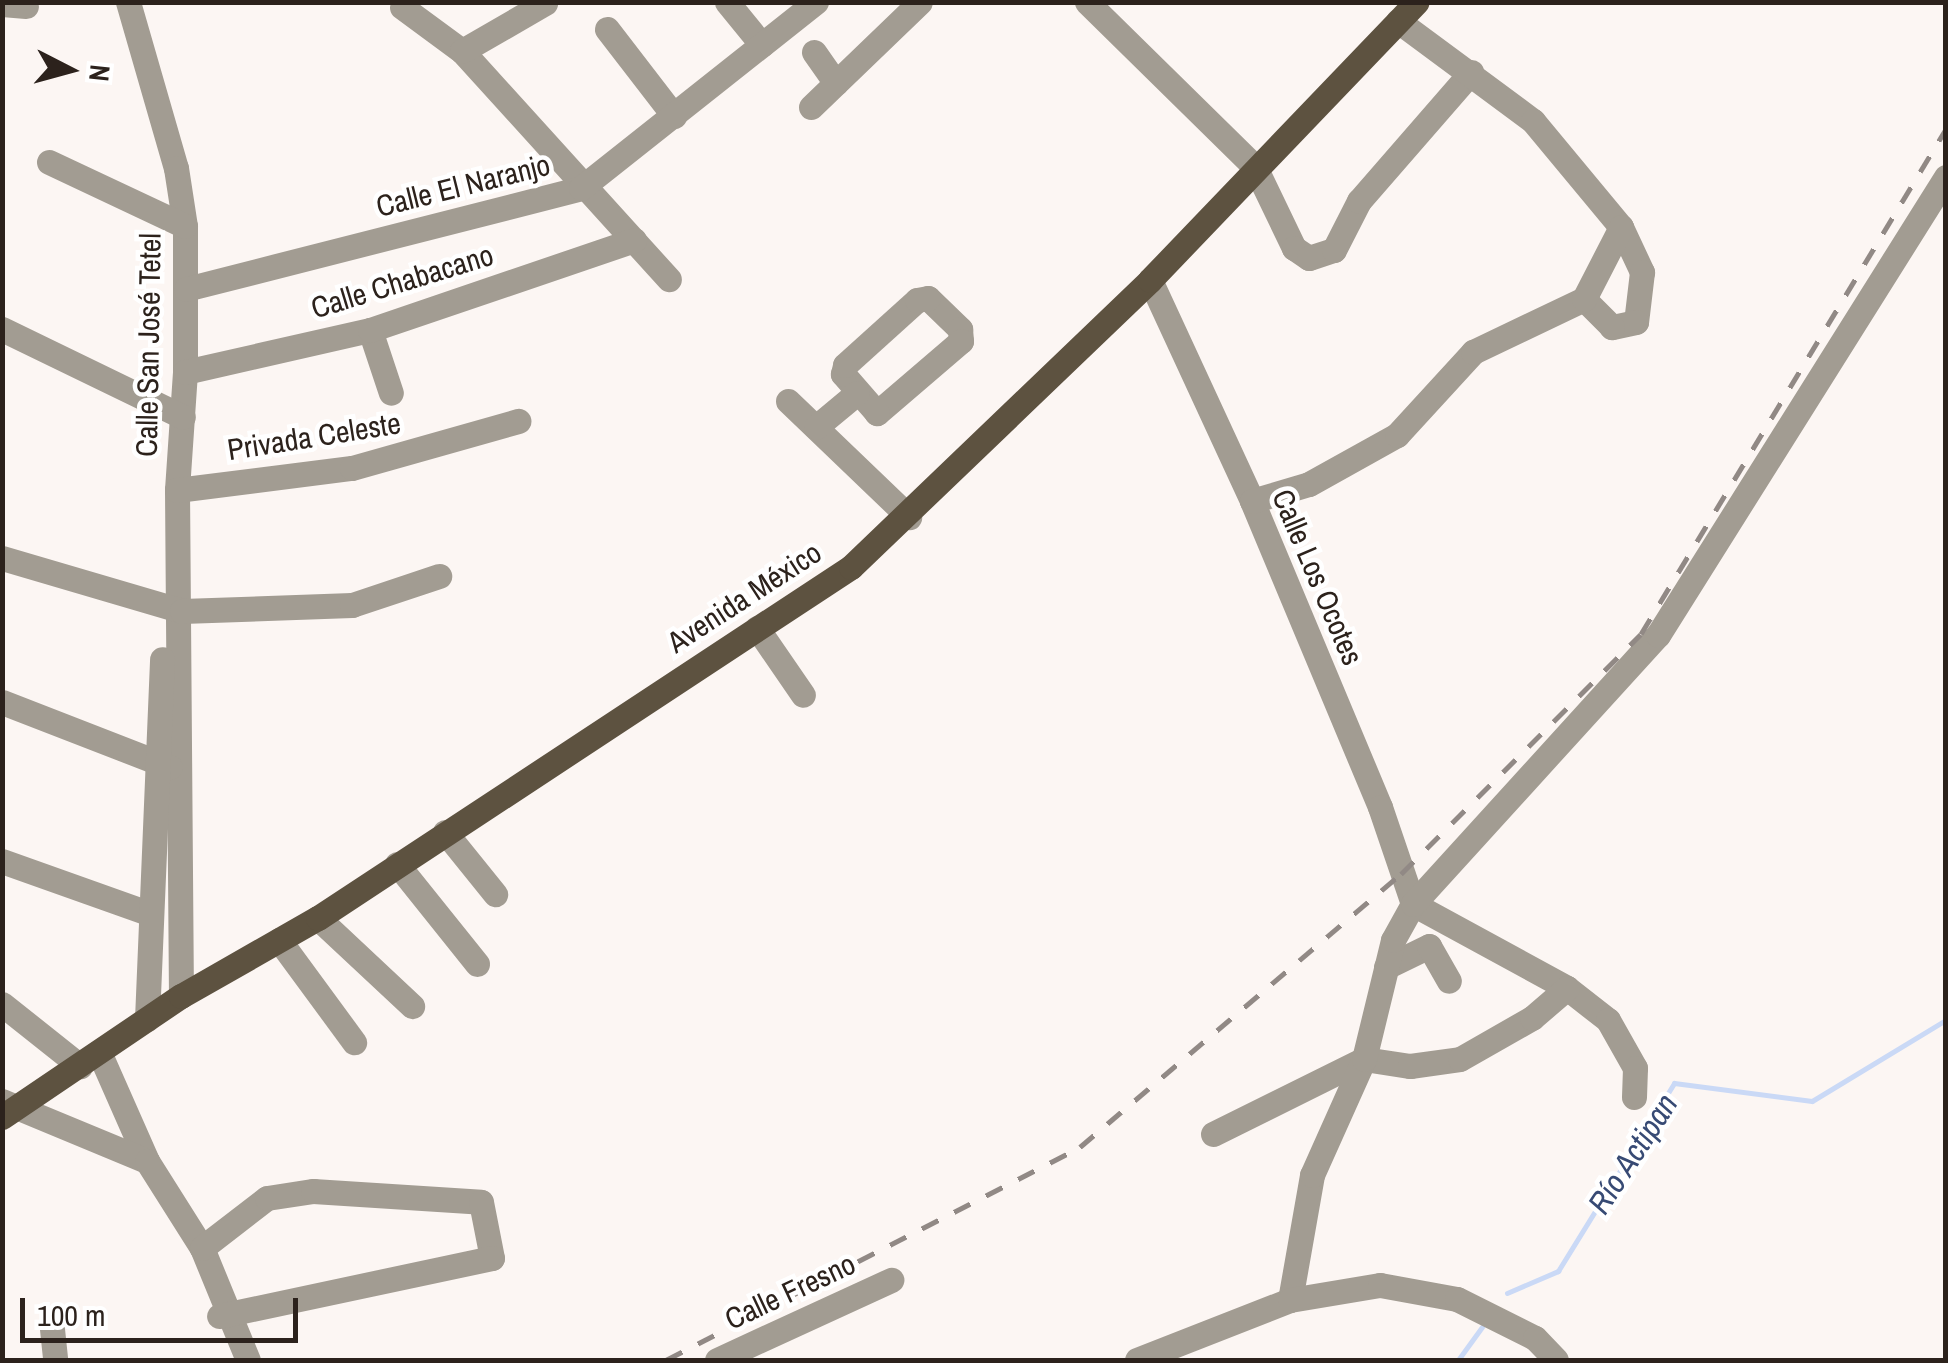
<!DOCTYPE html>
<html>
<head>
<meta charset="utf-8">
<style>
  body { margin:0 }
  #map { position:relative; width:1948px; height:1363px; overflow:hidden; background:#fcf6f3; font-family:"Archivo Narrow",sans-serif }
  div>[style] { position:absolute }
  .stream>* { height:5px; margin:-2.5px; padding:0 2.5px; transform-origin:2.5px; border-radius:2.5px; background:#cad9f6 }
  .minor>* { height:25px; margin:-12.5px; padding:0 12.5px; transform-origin:12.5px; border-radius:12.5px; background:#a29c92 }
  .major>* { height:25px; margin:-12.5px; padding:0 12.5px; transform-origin:12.5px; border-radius:12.5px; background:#5d5240 }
  .rail>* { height:5px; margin-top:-2.5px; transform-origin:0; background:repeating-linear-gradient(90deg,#918985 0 18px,transparent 0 36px) }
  span { translate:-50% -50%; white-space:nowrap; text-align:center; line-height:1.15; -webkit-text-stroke:9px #fff; paint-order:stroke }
  .street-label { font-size:30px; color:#2c221c }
  .water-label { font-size:32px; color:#374a74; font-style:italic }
  .frame { position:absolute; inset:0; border:5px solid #2c221c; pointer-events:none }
  .north { position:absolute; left:20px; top:20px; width:100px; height:100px; -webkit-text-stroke:8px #fff; paint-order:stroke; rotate:96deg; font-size:28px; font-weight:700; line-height:40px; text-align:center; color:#2c221c }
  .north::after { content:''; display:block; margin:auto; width:35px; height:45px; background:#2c221c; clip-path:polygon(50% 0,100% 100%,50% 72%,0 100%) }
  .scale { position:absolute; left:20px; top:1298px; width:278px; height:45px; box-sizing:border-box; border:5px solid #2c221c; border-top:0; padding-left:12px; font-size:30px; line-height:35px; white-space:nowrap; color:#2c221c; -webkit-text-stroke:8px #fff; paint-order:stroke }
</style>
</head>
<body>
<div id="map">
  <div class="stream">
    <i style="left:1507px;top:1293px;width:56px;rotate:-23.3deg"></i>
    <i style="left:1558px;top:1271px;width:221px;rotate:-58.3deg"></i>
    <i style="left:1674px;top:1083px;width:139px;rotate:7.4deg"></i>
    <i style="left:1812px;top:1101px;width:157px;rotate:-31.2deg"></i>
    <i style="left:1458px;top:1360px;width:41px;rotate:-54deg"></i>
  </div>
  <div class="minor">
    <i style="left:128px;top:2px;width:173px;rotate:73.9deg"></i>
    <i style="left:176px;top:168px;width:59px;rotate:81.2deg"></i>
    <i style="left:185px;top:226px;width:146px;rotate:90deg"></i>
    <i style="left:185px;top:372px;width:118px;rotate:93.9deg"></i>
    <i style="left:177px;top:490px;width:506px;rotate:89.55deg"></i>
    <i style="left:727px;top:2px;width:55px;rotate:50.9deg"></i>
    <i style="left:1087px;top:2px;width:235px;rotate:44.5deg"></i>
    <i style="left:1255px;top:167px;width:90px;rotate:64.3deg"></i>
    <i style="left:1294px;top:248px;width:18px;rotate:34deg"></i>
    <i style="left:1309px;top:258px;width:26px;rotate:-18deg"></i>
    <i style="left:1334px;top:250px;width:55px;rotate:-63deg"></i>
    <i style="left:1359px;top:201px;width:171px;rotate:-49deg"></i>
    <i style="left:2px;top:4px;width:24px;rotate:5deg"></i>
    <i style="left:402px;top:7px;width:74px;rotate:36.3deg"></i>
    <i style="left:462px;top:51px;width:308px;rotate:47.8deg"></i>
    <i style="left:1398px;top:21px;width:168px;rotate:36.5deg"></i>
    <i style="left:1533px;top:121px;width:138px;rotate:50.3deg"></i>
    <i style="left:1621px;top:227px;width:50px;rotate:65deg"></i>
    <i style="left:1642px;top:272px;width:50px;rotate:96.8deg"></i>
    <i style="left:1636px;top:322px;width:25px;rotate:168deg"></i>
    <i style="left:1612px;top:327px;width:40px;rotate:-135deg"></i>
    <i style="left:607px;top:29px;width:110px;rotate:52.4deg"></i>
    <i style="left:462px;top:51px;width:96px;rotate:-30deg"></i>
    <i style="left:814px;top:52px;width:38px;rotate:55deg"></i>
    <i style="left:811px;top:107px;width:151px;rotate:-43.9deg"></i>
    <i style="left:49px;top:162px;width:150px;rotate:25.2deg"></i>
    <i style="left:1150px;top:280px;width:243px;rotate:65.2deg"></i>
    <i style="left:1252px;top:501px;width:332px;rotate:67.3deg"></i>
    <i style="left:1380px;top:807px;width:102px;rotate:71.2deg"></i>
    <i style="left:186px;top:289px;width:408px;rotate:-14.3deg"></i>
    <i style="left:581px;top:188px;width:300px;rotate:-38.4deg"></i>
    <i style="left:928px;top:298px;width:45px;rotate:44.1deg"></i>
    <i style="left:960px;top:329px;width:12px;rotate:85deg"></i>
    <i style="left:961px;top:341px;width:111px;rotate:139.4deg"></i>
    <i style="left:877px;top:413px;width:52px;rotate:-131.1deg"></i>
    <i style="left:843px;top:374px;width:9px;rotate:-77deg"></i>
    <i style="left:845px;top:365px;width:97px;rotate:-42.1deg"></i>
    <i style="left:917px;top:300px;width:11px;rotate:-10deg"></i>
    <i style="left:2px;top:329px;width:201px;rotate:25.9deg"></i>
    <i style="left:370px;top:330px;width:66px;rotate:71.6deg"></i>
    <i style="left:185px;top:372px;width:190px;rotate:-12.8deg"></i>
    <i style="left:370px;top:330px;width:279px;rotate:-18.8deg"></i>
    <i style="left:788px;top:401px;width:168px;rotate:43.8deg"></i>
    <i style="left:816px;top:427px;width:53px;rotate:-39.7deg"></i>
    <i style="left:177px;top:490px;width:176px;rotate:-7.2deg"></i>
    <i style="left:352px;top:468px;width:173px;rotate:-15.8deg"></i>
    <i style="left:1252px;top:501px;width:59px;rotate:-16.6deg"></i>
    <i style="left:1309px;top:484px;width:101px;rotate:-29.1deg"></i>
    <i style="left:1397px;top:435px;width:113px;rotate:-47.5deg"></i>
    <i style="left:1473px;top:352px;width:123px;rotate:-25.5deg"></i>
    <i style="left:1584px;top:299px;width:81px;rotate:-62.8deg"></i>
    <i style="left:2px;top:558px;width:188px;rotate:16.4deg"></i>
    <i style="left:182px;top:611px;width:170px;rotate:-2deg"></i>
    <i style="left:352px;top:605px;width:92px;rotate:-18.4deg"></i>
    <i style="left:757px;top:628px;width:81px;rotate:55.5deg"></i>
    <i style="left:2px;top:702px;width:180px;rotate:21.2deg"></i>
    <i style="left:445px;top:832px;width:80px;rotate:51.1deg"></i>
    <i style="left:2px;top:861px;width:158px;rotate:19.6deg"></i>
    <i style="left:397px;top:864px;width:128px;rotate:51.3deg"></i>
    <i style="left:1413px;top:904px;width:175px;rotate:28.6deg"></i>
    <i style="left:1567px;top:988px;width:52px;rotate:38deg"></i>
    <i style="left:1608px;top:1020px;width:55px;rotate:60.6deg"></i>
    <i style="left:1635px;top:1068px;width:29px;rotate:92deg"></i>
    <i style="left:318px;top:918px;width:129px;rotate:43.1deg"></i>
    <i style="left:279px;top:940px;width:127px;rotate:53.7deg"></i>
    <i style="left:1386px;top:967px;width:48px;rotate:-26deg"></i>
    <i style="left:1429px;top:946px;width:40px;rotate:60.3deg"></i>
    <i style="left:2px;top:1004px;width:100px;rotate:38.5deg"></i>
    <i style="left:147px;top:1019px;width:360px;rotate:-87.6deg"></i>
    <i style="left:99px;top:1052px;width:119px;rotate:66.2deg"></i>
    <i style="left:1364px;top:1059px;width:47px;rotate:8.7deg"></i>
    <i style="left:1410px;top:1066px;width:50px;rotate:-8deg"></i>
    <i style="left:1460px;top:1059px;width:83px;rotate:-29.7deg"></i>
    <i style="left:1532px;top:1018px;width:46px;rotate:-40.6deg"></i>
    <i style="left:2px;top:1101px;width:157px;rotate:22.5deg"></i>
    <i style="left:147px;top:1161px;width:103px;rotate:57.7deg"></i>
    <i style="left:202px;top:1248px;width:121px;rotate:67.7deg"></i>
    <i style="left:1213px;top:1134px;width:169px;rotate:-26.4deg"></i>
    <i style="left:202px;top:1248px;width:82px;rotate:-37.6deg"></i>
    <i style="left:267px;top:1198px;width:47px;rotate:-8.7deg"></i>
    <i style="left:313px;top:1191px;width:168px;rotate:3.7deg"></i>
    <i style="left:481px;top:1202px;width:57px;rotate:78.9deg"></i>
    <i style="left:492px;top:1258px;width:279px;rotate:168deg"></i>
    <i style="left:1290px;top:1300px;width:127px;rotate:-80deg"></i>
    <i style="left:1312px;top:1175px;width:127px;rotate:-65.9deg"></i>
    <i style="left:1364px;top:1059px;width:122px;rotate:-76.3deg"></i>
    <i style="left:1393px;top:940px;width:41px;rotate:-60.9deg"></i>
    <i style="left:1413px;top:904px;width:364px;rotate:-47.7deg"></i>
    <i style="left:1658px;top:635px;width:541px;rotate:-57.84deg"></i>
    <i style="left:52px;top:1329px;width:31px;rotate:84deg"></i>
    <i style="left:717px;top:1360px;width:192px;rotate:-24.7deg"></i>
    <i style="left:1137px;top:1360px;width:164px;rotate:-21.4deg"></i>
    <i style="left:1290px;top:1300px;width:91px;rotate:-9.5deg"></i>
    <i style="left:1380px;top:1285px;width:78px;rotate:10.3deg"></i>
    <i style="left:1457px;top:1299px;width:87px;rotate:26.6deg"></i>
    <i style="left:1535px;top:1338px;width:30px;rotate:46deg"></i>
  </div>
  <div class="major">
    <i style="left:2px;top:1117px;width:216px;rotate:-34.1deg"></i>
    <i style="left:181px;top:996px;width:158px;rotate:-29.7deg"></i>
    <i style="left:318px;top:918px;width:638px;rotate:-33.37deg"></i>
    <i style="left:851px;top:567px;width:414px;rotate:-43.8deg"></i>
    <i style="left:1150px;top:280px;width:385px;rotate:-46.2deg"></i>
  </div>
  <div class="rail">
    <i style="left:666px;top:1360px;width:466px;rotate:-27.2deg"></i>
    <i style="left:1080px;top:1147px;width:421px;rotate:-40.4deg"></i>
    <i style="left:1401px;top:874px;width:339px;rotate:-45deg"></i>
    <i style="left:1641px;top:634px;width:590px;rotate:-58.87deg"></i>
  </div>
  <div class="street-label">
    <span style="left:463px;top:185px;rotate:-14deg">Calle El Naranjo</span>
    <span style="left:402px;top:281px;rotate:-17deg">Calle Chabacano</span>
    <span style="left:148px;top:345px;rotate:-89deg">Calle San José Tetel</span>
    <span style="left:314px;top:436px;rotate:-9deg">Privada Celeste</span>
    <span style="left:1318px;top:577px;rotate:67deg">Calle Los Ocotes</span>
    <span style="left:744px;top:597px;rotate:-33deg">Avenida México</span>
    <span style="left:790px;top:1291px;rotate:-25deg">Calle Fresno</span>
  </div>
  <div class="water-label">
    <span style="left:1633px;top:1154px;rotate:-57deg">Río Actipan</span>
  </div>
  <div class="frame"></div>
  <div class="north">N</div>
  <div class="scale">100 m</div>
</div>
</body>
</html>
